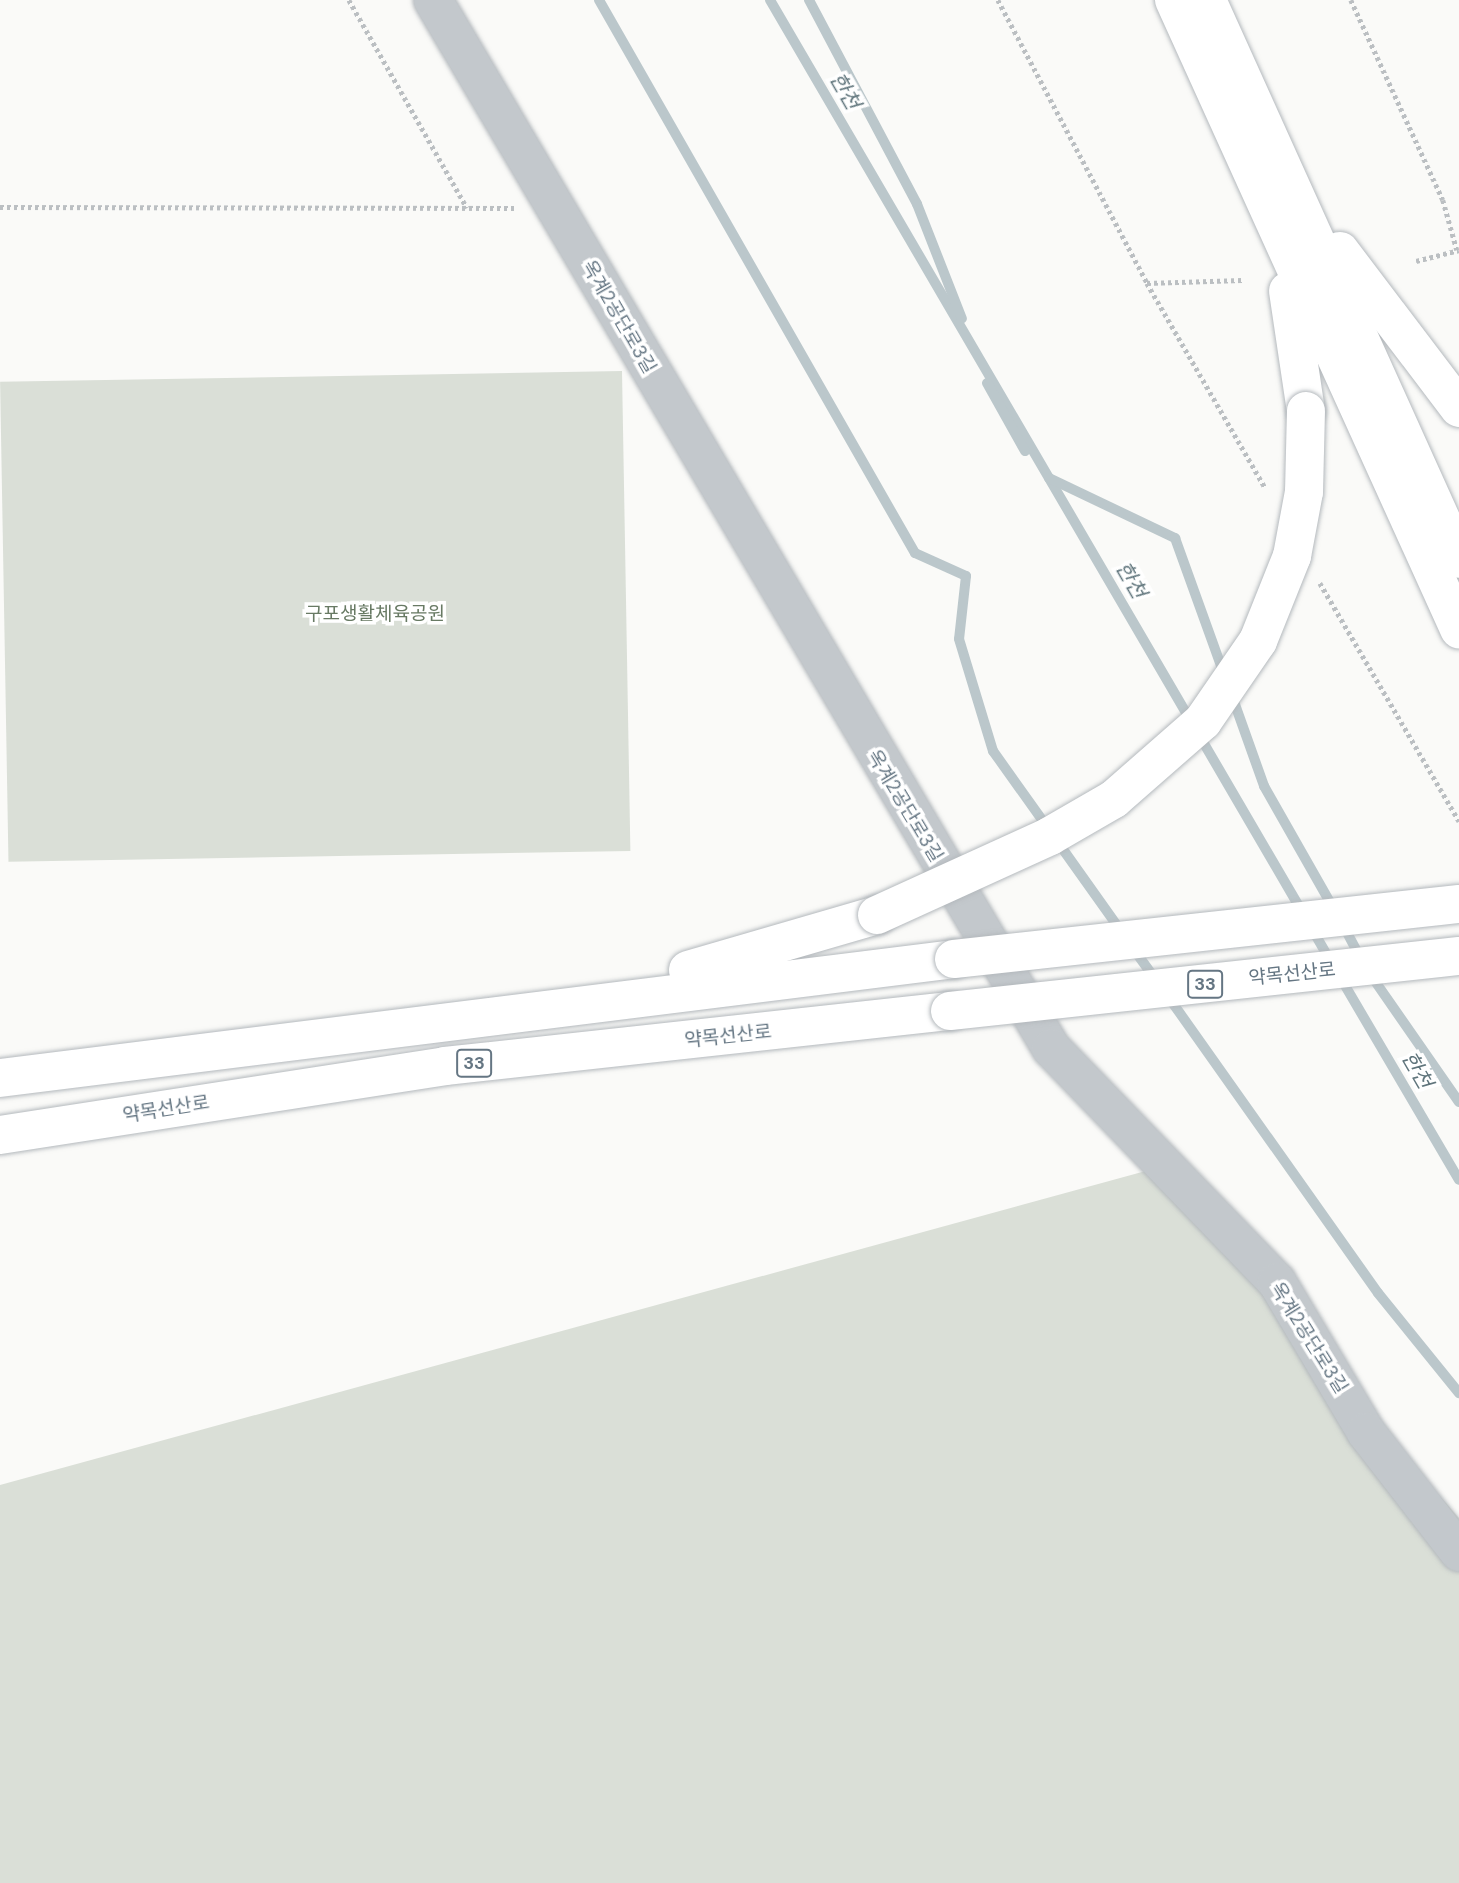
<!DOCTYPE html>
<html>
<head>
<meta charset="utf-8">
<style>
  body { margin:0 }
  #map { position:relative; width:1459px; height:1883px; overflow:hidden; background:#fafaf8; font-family:"DM Sans","Noto Sans KR",sans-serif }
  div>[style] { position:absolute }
  .green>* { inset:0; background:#dadfd7; transform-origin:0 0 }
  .stream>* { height:10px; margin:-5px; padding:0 5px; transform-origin:5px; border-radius:5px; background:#bbc7cb }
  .path>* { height:4.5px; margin-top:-2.25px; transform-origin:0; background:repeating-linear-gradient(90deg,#bbbfc2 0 3.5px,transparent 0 7px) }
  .roads { filter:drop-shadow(0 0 2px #b4b9bd) drop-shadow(0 0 2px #b4b9bd) }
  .street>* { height:38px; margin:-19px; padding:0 19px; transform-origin:19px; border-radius:19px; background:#c3c8cc }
  .highway>* { height:38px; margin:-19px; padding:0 19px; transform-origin:19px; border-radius:19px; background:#fff }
  .bridges { filter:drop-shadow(0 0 2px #b4b9bd) drop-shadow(0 0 2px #b4b9bd) }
  .highway-bridge>* { height:38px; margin:-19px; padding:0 19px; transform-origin:19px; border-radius:19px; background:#fff }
  span { translate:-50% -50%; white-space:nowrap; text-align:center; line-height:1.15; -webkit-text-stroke:7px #fff; paint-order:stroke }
  .shield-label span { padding:2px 5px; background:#fff; border:2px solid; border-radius:5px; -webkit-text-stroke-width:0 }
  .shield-label { font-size:18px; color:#657683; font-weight:700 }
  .street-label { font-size:19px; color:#657683 }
  .park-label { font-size:19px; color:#687a64 }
  .water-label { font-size:21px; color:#60757c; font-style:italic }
</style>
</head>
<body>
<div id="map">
  <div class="green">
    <i style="left:622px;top:371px;width:480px;height:622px;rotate:89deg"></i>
    <i style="clip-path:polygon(1153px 1169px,1459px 1518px,1459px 1883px,0 1883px,0 1485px)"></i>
  </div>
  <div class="stream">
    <i style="left:599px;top:0;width:637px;rotate:60.26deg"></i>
    <i style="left:915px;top:553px;width:56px;rotate:24.3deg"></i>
    <i style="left:966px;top:576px;width:63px;rotate:96.3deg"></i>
    <i style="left:959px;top:639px;width:117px;rotate:73.1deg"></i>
    <i style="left:993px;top:751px;width:95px;rotate:54.5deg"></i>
    <i style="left:770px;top:0;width:1059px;rotate:59.73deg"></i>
    <i style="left:809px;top:0;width:231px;rotate:62.1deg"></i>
    <i style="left:917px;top:204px;width:123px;rotate:68.6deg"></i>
    <i style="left:987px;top:383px;width:78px;rotate:60.8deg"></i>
    <i style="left:1049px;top:478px;width:140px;rotate:25.5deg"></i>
    <i style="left:1175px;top:538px;width:145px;rotate:70.2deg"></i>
    <i style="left:1232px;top:696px;width:96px;rotate:70.4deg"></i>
    <i style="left:1264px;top:786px;width:144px;rotate:60.4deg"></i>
    <i style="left:1057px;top:841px;width:114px;rotate:54.6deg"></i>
    <i style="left:1343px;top:925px;width:40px;rotate:62deg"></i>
    <i style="left:1312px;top:929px;width:39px;rotate:60deg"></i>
    <i style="left:1132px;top:947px;width:39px;rotate:54deg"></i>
    <i style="left:1370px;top:974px;width:156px;rotate:55.2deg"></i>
    <i style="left:1340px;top:977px;width:235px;rotate:59.6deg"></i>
    <i style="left:1167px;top:995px;width:365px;rotate:54.7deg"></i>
    <i style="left:1378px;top:1293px;width:129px;rotate:51deg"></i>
  </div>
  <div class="path">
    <i style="left:349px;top:0;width:239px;rotate:60.4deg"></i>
    <i style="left:998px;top:0;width:320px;rotate:62.2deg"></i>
    <i style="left:1147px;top:283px;width:236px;rotate:60deg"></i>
    <i style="left:1351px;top:0;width:220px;rotate:65.3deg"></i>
    <i style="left:1443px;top:200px;width:52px;rotate:74.4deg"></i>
    <i style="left:0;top:207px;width:514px;rotate:0.11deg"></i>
    <i style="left:1416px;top:261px;width:44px;rotate:-14.3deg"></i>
    <i style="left:1147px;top:283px;width:95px;rotate:-1.8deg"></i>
    <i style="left:1320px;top:583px;width:276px;rotate:59.7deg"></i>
  </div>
  <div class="roads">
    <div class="street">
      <i style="left:433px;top:0;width:1217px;rotate:59.47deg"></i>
      <i style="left:1051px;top:1048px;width:325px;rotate:46deg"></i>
      <i style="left:1277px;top:1282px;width:174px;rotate:59.3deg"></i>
      <i style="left:1366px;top:1432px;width:152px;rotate:52.2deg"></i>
    </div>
    <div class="highway">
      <i style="left:1174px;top:0;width:691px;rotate:65.62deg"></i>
      <i style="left:1207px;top:0;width:613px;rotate:65.73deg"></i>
      <i style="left:1340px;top:251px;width:197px;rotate:52.8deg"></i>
      <i style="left:1288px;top:291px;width:121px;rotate:81.5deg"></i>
      <i style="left:688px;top:970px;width:197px;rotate:-16.2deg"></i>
      <i style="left:0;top:1078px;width:961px;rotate:-7.11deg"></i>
      <i style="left:0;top:1135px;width:450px;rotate:-8.8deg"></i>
      <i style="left:445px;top:1066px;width:508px;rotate:-6.22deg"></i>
    </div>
  </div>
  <div class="bridges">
    <div class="highway-bridge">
      <i style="left:877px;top:915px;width:190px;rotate:-24.5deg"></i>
      <i style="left:1050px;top:836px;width:74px;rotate:-30deg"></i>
      <i style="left:1114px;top:799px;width:118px;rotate:-41.2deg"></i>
      <i style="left:1203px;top:721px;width:97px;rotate:-55.5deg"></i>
      <i style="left:1258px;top:641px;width:92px;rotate:-68.2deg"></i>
      <i style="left:1292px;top:556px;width:65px;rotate:-79.4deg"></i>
      <i style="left:1304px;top:492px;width:81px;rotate:-88.6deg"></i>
      <i style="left:954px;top:959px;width:508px;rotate:-6.22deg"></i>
      <i style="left:950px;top:1011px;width:512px;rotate:-6.17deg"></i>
    </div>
  </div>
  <div class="shield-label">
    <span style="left:1205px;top:984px">33</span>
    <span style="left:474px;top:1063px">33</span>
  </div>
  <div class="street-label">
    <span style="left:619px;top:317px;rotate:60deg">옥계2공단로3길</span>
    <span style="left:905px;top:806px;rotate:59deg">옥계2공단로3길</span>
    <span style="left:1292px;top:974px;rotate:-6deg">약목선산로</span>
    <span style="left:728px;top:1036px;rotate:-6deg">약목선산로</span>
    <span style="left:166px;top:1109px;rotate:-9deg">약목선산로</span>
    <span style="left:1309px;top:1338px;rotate:58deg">옥계2공단로3길</span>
  </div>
  <div class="park-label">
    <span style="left:375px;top:614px">구포생활체육공원</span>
  </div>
  <div class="water-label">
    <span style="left:845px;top:91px;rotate:60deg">한천</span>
    <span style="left:1131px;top:580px;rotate:60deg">한천</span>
    <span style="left:1417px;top:1070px;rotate:60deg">한천</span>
  </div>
</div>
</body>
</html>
